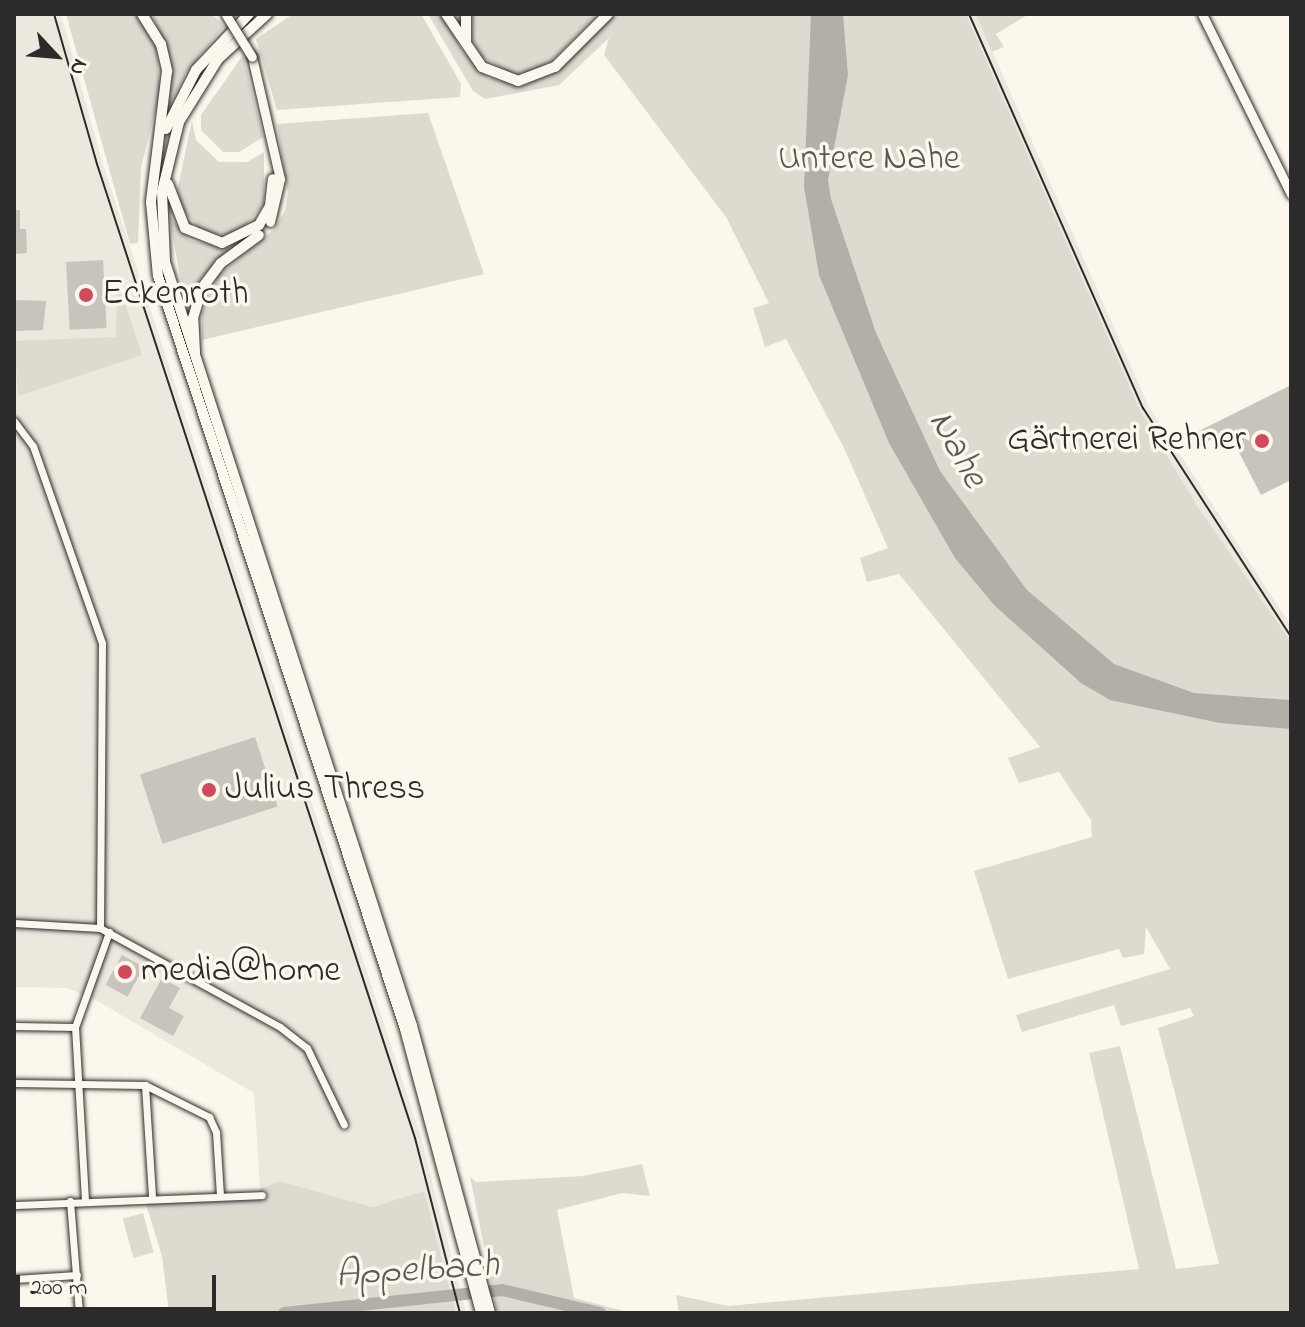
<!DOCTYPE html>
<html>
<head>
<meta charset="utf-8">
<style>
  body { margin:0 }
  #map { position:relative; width:1305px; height:1327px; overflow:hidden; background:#fbf7ec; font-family:"Indie Flower",sans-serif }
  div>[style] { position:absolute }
  .built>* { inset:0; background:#ebe8de }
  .green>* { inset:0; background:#dddad0; transform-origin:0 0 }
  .water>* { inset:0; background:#b1afa7 }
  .river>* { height:12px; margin:-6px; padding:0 6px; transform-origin:6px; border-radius:6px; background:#b1afa7 }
  .building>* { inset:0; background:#c7c4bc; transform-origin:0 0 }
  .roads { filter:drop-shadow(0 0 2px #2b2b2b) drop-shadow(0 0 2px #2b2b2b) }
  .minor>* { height:7px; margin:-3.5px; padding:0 3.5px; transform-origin:3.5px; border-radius:3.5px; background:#fbf7ec }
  .major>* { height:9px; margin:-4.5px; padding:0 4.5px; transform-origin:4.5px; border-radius:4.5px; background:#fbf7ec }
  .highway>* { height:10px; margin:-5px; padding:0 5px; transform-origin:5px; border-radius:5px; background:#fbf7ec }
  .rail>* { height:2px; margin:-1px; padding:0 1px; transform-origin:1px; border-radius:1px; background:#2b2b2b }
  .bridges { filter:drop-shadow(0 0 2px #2b2b2b) drop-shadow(0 0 2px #2b2b2b) }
  .major-bridge>* { height:9px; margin:-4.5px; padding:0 4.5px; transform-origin:4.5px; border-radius:4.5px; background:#fbf7ec }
  .dots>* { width:22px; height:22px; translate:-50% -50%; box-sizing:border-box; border:4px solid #fbf7ec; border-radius:50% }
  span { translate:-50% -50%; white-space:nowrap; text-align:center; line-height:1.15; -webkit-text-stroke:7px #fbf7ec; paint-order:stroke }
  .park-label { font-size:36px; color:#585754 }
  .poi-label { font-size:36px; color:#2b2b2b }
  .left { translate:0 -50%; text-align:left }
  .right { translate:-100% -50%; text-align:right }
  .water-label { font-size:38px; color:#5a5956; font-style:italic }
  .frame { position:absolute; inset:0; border:16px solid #2b2b2b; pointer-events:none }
  .north { position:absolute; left:16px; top:16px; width:80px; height:80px; -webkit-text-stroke:6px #fbf7ec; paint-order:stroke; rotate:116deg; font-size:22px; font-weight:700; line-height:32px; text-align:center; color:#2b2b2b }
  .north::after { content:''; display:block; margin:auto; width:28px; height:36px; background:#2b2b2b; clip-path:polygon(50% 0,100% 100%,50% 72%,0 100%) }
  .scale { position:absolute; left:16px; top:1275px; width:200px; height:36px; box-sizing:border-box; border:4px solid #2b2b2b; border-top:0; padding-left:10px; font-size:24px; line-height:28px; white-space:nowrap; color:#2b2b2b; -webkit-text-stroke:6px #fbf7ec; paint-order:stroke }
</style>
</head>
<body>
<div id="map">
  <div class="built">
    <i style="clip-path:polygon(14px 14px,61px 14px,102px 161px,420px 1134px,466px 1313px,456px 1313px,424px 1192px,373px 1207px,279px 1181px,260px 1189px,254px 1093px,94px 999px,67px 988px,14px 987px)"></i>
    <i style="clip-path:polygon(966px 14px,976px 14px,1148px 405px,1291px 626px,1291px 642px,1196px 504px,1140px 410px)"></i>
  </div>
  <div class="green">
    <i style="clip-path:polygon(66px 14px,135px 14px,156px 43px,160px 92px,141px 168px,138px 243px,130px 244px)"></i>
    <i style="clip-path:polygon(152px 14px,212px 14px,224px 26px,186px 73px,169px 106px,171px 60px)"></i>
    <i style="clip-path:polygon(293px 14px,421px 14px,461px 84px,460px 97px,277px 110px,256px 39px)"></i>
    <i style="clip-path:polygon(428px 14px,442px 14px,462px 51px,488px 78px,524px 86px,560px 68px,604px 26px,599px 14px,966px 14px,1140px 410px,1196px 504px,1291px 642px,1291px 1313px,679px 1313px,676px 1295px,728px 1306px,1139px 1269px,1089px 1053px,1120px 1046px,1176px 1269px,1219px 1264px,1158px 1028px,1194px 1016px,1190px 1008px,1121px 1026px,1114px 1005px,1022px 1032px,1016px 1015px,1170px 969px,1146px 927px,1144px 954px,1123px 958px,1119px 949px,1008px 979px,974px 871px,1092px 837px,1091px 820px,1059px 772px,1019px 783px,1008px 758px,1040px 747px,899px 574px,867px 582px,860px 558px,888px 548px,844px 448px,786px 339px,765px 347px,753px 308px,769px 303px,726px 217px,604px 55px,609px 38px,559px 85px,485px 99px,473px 91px)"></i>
    <i style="clip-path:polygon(473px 14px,597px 14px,552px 60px,529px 72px,511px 73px,481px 56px,472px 39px)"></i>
    <i style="clip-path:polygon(976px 14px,1029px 14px,996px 34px,1004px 47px,992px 52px)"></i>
    <i style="clip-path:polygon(243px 55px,263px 137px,239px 152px,223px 152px,201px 130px,201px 115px)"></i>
    <i style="clip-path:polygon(428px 113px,484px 274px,202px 340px,202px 314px,218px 276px,273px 230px,285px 211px,288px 193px,277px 124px)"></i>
    <i style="clip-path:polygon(192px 121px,196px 140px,219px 162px,247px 162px,264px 152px,264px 204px,238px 234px,204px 234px,175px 200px)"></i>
    <i style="clip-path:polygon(169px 216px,190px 240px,229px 249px,199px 280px,188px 319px)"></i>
    <i style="clip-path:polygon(122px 294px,142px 355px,18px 396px,14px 341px,116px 337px,117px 295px)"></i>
    <i style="clip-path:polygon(642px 1164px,650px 1196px,622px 1193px,557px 1210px,574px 1298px,632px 1313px,497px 1313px,470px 1176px,476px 1182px,583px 1176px)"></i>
    <i style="clip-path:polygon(279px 1181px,373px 1207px,424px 1191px,456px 1313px,169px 1313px,162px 1256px,145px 1201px,260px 1197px,260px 1189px)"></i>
    <i style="left:143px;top:1213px;width:41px;height:21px;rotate:75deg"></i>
  </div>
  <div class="water">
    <i style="clip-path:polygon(811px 14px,843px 14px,848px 75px,828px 180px,831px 199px,876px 333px,940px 471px,1027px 590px,1114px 664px,1194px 693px,1290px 700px,1291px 729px,1220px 723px,1110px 700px,1081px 683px,994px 605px,955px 558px,889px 443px,819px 275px,804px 187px)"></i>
  </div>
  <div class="river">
    <i style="left:284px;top:1313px;width:219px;rotate:-6deg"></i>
    <i style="left:502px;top:1290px;width:101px;rotate:13.2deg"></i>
  </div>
  <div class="building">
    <i style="clip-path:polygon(14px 210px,20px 210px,20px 229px,26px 229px,27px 253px,14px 254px)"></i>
    <i style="left:103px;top:260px;width:68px;height:37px;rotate:87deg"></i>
    <i style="clip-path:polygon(14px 300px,46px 301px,43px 330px,14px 331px)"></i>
    <i style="clip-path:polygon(1291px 385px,1291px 480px,1261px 495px,1228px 431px,1196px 447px,1191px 435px)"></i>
    <i style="left:255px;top:737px;width:73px;height:121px;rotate:72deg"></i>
    <i style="left:122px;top:955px;width:25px;height:34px;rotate:29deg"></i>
    <i style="clip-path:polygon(162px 978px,180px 988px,169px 1008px,184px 1016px,173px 1036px,140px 1018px)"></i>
  </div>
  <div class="roads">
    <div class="minor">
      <i style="left:14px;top:421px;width:31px;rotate:53deg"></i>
      <i style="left:33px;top:446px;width:209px;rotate:70.7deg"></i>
      <i style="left:102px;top:643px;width:285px;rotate:90.4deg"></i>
      <i style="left:14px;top:923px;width:86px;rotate:3.3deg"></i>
      <i style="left:100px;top:928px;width:205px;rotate:28.8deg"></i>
      <i style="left:280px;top:1027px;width:34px;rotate:38deg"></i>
      <i style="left:307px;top:1048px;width:85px;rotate:64.3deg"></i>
      <i style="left:14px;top:1026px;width:61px;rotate:0.9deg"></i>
      <i style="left:14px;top:1083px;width:131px;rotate:0.9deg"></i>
      <i style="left:145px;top:1085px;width:72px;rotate:26.6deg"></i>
      <i style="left:209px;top:1117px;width:17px;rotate:65deg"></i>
      <i style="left:216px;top:1132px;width:63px;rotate:86.4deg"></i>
      <i style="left:145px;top:1085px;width:111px;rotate:86.4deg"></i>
      <i style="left:85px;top:1200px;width:173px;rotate:-93.3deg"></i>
      <i style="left:75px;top:1027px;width:101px;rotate:-70.3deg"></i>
      <i style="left:70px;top:1201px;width:112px;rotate:85.4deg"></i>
      <i style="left:14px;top:1205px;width:248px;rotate:-2.3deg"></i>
      <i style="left:14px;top:1279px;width:63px;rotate:-3.6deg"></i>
    </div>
    <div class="major">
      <i style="left:1202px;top:14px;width:201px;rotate:63.7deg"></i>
      <i style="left:252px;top:57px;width:125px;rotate:77.1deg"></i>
      <i style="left:280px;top:179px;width:44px;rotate:103.1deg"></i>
    </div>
    <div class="highway">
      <i style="left:142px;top:14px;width:36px;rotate:58deg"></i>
      <i style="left:161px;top:44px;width:28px;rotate:77deg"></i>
      <i style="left:167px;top:71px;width:132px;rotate:97deg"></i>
      <i style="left:151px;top:202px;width:74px;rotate:84.6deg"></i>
      <i style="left:158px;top:276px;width:792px;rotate:71.84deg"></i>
      <i style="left:405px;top:1029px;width:294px;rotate:75deg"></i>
      <i style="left:267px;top:14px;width:67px;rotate:137.4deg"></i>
      <i style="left:218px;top:59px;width:74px;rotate:121.8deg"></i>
      <i style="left:179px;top:122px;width:72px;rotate:103.7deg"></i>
      <i style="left:162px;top:192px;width:70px;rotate:87.5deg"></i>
      <i style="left:165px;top:262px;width:803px;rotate:72.08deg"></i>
      <i style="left:412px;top:1026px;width:297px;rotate:74.8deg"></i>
      <i style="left:446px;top:14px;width:64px;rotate:55.8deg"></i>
      <i style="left:482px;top:67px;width:39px;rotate:21deg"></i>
      <i style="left:518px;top:81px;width:40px;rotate:-21deg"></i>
      <i style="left:555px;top:67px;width:75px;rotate:-45deg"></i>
      <i style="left:466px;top:14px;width:27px;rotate:90deg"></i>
      <i style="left:166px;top:129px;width:66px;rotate:-63deg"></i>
      <i style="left:196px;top:70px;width:77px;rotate:-46.6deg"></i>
      <i style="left:168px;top:184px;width:47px;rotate:68.9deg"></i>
      <i style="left:185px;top:228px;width:40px;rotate:22deg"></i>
      <i style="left:222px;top:243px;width:41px;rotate:-25.9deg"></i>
      <i style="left:259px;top:225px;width:22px;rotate:-60deg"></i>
      <i style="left:270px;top:206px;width:27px;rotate:-84deg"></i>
      <i style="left:195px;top:352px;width:34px;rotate:-93deg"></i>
      <i style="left:193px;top:318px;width:31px;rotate:-73deg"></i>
      <i style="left:202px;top:288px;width:31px;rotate:-53deg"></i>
      <i style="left:221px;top:263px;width:47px;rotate:-36.4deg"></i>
    </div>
  </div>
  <div class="rail">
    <i style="left:54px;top:14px;width:156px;rotate:74deg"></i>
    <i style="left:97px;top:164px;width:1025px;rotate:71.92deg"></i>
    <i style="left:415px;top:1138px;width:181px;rotate:75.6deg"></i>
    <i style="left:969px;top:14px;width:431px;rotate:66.2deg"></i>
    <i style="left:1143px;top:408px;width:273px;rotate:57.1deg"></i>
  </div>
  <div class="bridges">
    <div class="major-bridge">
      <i style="left:226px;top:15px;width:49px;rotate:58.2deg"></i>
    </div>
  </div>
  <div class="dots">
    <i style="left:86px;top:295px;background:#d1495b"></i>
    <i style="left:1262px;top:441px;background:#d1495b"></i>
    <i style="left:209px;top:790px;background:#d1495b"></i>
    <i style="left:125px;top:972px;background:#d1495b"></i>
  </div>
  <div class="park-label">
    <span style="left:869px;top:160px">Untere Nahe</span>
  </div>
  <div class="poi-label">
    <span class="left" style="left:102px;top:295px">Eckenroth</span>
    <span class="right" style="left:1246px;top:441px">Gärtnerei Rehner</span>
    <span class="left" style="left:225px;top:790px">Julius Thress</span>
    <span class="left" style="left:141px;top:972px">media@home</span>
  </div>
  <div class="water-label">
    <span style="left:956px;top:450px;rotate:61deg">Nahe</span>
    <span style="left:417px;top:1272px;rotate:-4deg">Appelbach</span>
  </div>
  <div class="frame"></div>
  <div class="north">N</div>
  <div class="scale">200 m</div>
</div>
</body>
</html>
